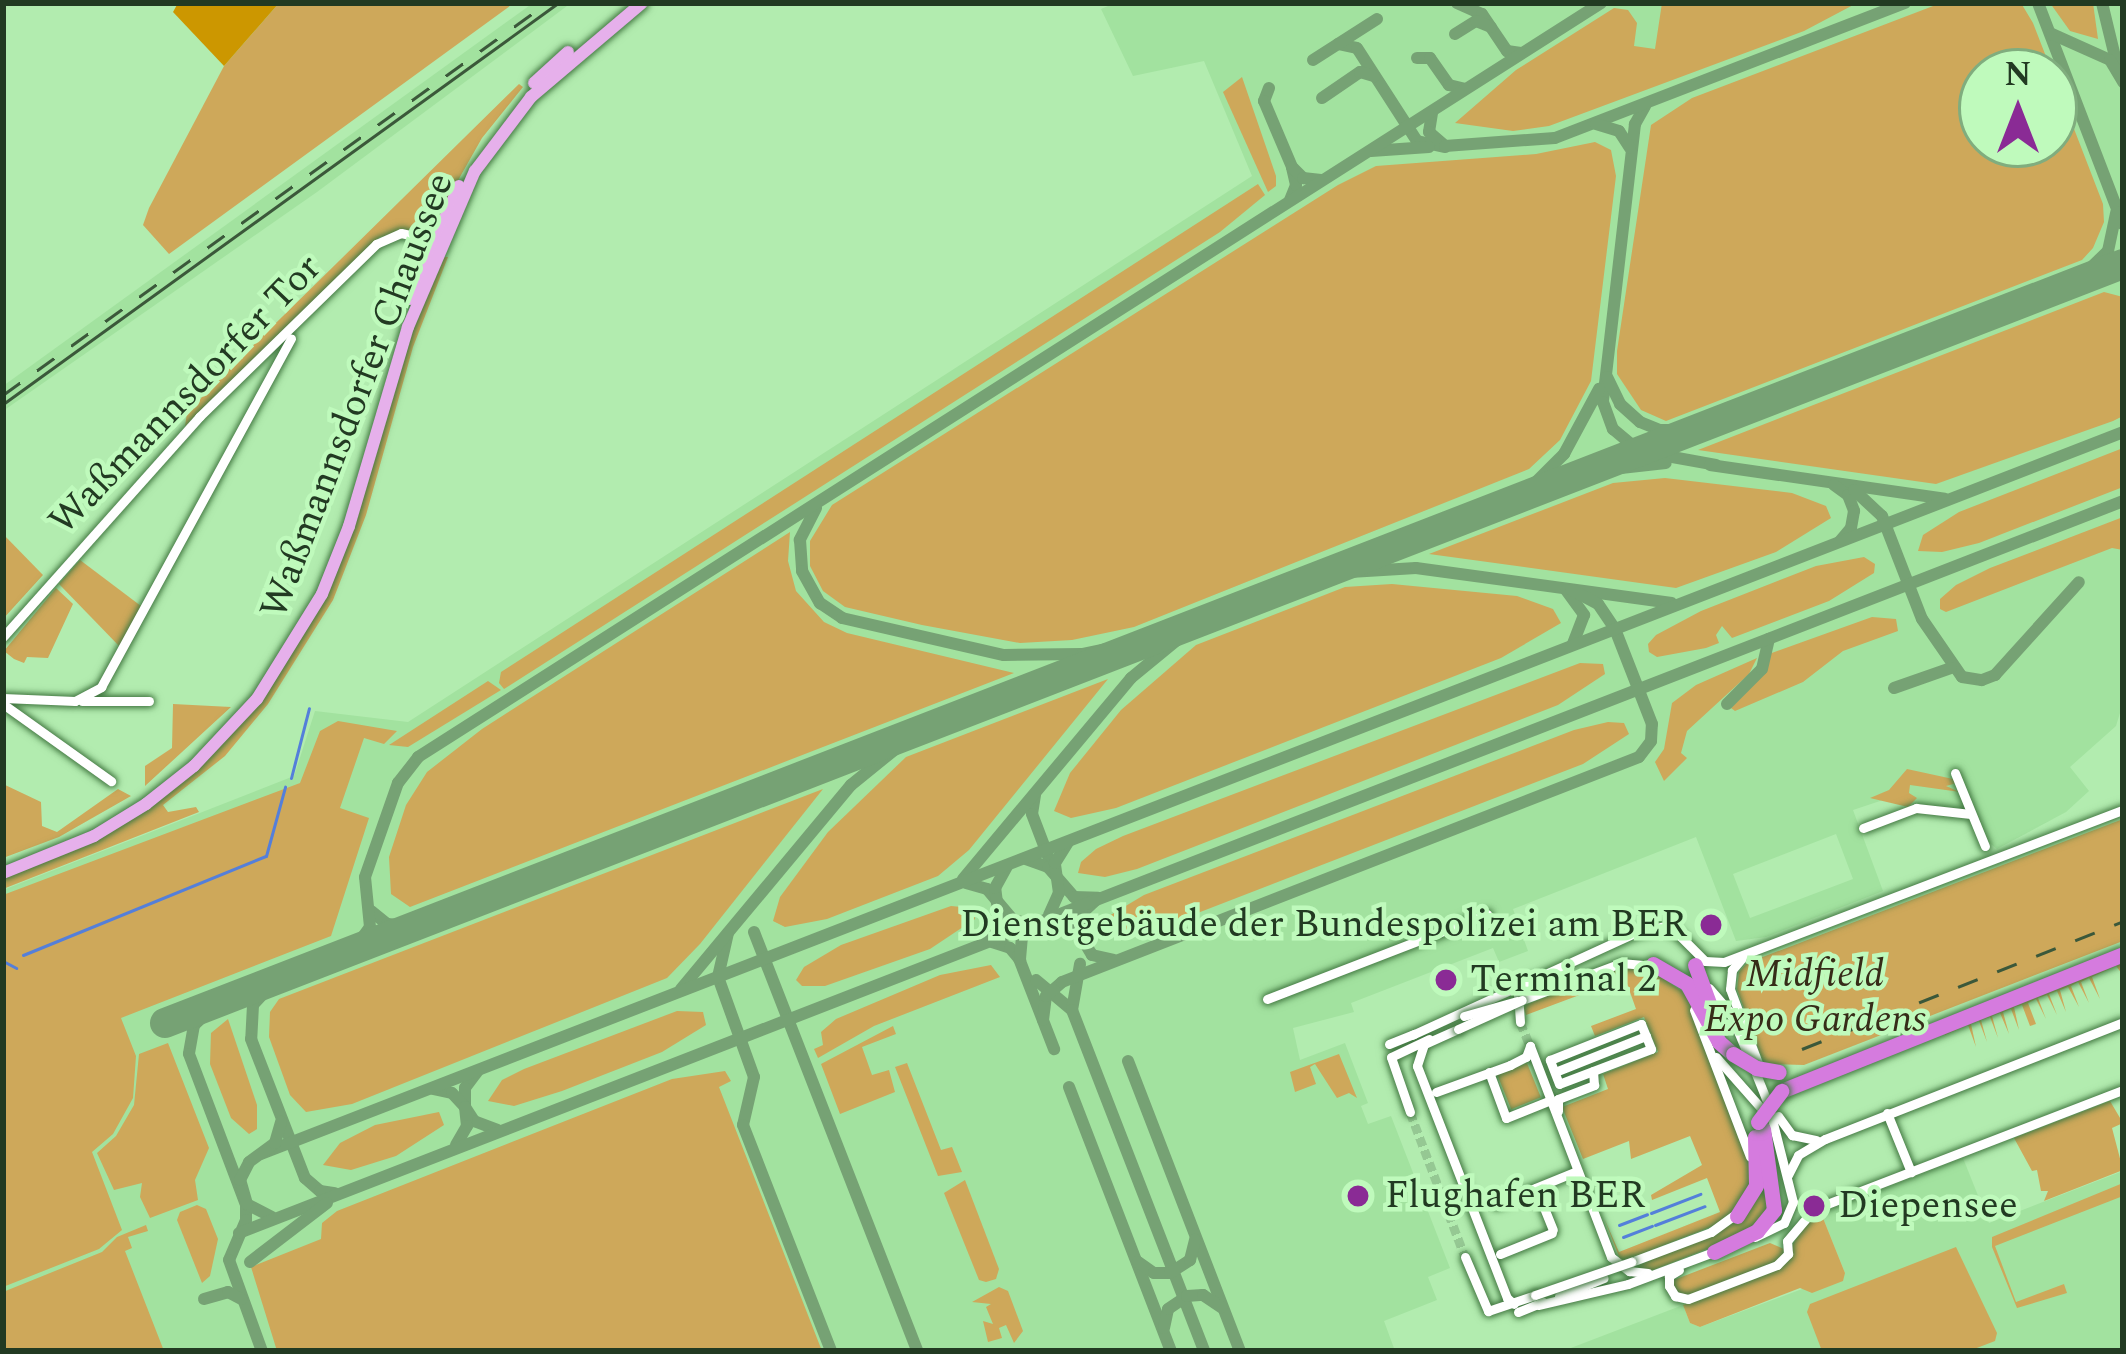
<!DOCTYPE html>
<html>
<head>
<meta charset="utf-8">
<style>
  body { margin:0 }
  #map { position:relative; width:2126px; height:1354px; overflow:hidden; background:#b2ecaf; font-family:Spectral,serif }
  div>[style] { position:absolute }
  .built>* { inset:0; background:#a2e29f }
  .green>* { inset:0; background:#cea85a; transform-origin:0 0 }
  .forest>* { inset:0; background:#cc9700 }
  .stream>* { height:3px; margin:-1.5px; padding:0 1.5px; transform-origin:1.5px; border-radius:1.5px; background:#547fda }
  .taxiway>* { height:12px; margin:-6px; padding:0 6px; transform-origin:6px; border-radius:6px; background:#76a274 }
  .runway>* { height:30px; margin:-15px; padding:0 15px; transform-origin:15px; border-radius:15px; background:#76a274 }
  .minor-tunnel>* { height:9px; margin-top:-4.5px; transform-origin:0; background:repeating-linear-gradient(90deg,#95c893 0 9px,transparent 0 13.5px) }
  .roads { filter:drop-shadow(0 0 3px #437942) drop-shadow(0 0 3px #437942) }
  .minor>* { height:9px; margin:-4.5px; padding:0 4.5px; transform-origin:4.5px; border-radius:4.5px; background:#fff }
  .major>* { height:12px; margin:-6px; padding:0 6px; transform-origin:6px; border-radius:6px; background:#e6b0eb }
  .highway>* { height:15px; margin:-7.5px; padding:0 7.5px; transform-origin:7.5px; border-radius:7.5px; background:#d57bde }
  .tram>* { height:3px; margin:-1.5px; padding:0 1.5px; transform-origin:1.5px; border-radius:1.5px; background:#3b583a }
  .rail>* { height:3px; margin-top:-1.5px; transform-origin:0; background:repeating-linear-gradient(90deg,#3b583a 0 21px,transparent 0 42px) }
  .bridges { filter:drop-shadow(0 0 3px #437942) drop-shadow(0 0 3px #437942) }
  .minor-bridge>* { height:9px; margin:-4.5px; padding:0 4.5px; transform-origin:4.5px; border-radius:4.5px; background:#fff }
  .highway-bridge>* { height:15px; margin:-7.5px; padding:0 7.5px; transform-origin:7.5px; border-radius:7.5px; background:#d57bde }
  .dots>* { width:33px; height:33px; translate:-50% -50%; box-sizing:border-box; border:6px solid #bffabc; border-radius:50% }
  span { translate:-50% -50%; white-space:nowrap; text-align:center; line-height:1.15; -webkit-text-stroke:9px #bffabc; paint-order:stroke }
  .street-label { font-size:39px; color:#223a22 }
  .poi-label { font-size:39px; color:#223a22 }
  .right { translate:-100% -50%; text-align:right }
  .left { translate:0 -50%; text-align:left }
  .park-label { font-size:39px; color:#362c18; font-style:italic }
  .frame { position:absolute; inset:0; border:6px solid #223a22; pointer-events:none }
  .north { position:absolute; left:1958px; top:48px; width:120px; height:120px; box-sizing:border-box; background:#bffabc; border:3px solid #80ad7e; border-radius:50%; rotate:0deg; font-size:33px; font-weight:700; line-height:48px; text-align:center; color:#223a22 }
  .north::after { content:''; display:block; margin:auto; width:42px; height:54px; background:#8a2b95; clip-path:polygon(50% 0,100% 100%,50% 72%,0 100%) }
</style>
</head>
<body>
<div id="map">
  <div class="built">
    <i style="clip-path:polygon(533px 3px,571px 3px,317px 192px,3px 411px,3px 386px)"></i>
    <i style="clip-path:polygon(evenodd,1115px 3px,2123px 3px,2123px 703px,2116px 726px,2070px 767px,2089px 791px,2066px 812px,1997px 849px,1985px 839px,1974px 813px,1883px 800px,1853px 810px,1883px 891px,1766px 937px,1736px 941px,1696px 837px,1513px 909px,1528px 951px,1499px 962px,1493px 948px,1351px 1003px,1354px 1012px,1293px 1028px,1300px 1060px,1345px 1043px,1368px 1103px,1361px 1106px,1368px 1124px,1391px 1116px,1450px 1268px,1428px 1277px,1437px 1300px,1384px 1321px,1395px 1351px,3px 1351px,3px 890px,294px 776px,315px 711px,408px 722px,1252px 176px,1204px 61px,1133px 76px,1101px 9px,1115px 3px,1982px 72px,2054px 72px,2054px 144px,1982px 144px,1982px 72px,1115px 3px,1836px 834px,1853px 879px,1750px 918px,1733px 874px,1836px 834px)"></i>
    <i style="clip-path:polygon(1963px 1158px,1989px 1223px,2123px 1171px,2123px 1351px,1563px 1351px,1683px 1305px,1690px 1323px,1700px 1327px,1845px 1273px,1821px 1213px)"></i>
  </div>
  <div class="green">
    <i style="clip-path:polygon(279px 3px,514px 3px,169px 254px,143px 225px,149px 208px,224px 66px)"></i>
    <i style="clip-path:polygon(1662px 3px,1857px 3px,1804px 31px,1549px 126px,1513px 131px,1455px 123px,1516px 70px,1614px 8px,1628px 10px,1637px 23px,1634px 46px,1655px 49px)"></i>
    <i style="clip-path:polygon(1941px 3px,2021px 3px,2033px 23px,2052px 72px,1982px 72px,1982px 144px,2054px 144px,2054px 77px,2103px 204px,2104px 222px,2093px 248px,2082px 260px,1666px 421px,1641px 410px,1617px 374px,1617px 351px,1651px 125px,1692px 98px)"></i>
    <i style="clip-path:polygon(2050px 3px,2093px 3px,2098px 39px,2070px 31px)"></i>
    <i style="clip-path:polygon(1242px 77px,1276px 176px,1276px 186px,1268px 192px,1223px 92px)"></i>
    <i style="clip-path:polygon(519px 84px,523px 87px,482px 138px,430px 230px,380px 237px,185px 426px,187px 413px,219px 379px)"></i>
    <i style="clip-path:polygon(1595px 142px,1611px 150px,1616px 176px,1591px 381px,1560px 440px,1529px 469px,1134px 627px,1072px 640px,1020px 643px,922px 625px,845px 607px,823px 591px,810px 566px,810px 541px,832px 505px,1338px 185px,1376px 166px,1536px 154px)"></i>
    <i style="clip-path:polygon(1258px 184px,1265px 195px,1220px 232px,504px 689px,499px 683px,501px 672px)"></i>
    <i style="clip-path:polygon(444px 257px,448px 257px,413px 347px,366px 515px,333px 600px,268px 704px,225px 756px,163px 805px,168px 812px,196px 807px,199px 812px,3px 889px,3px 878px,80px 847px,184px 780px,269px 691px,324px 599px,415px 320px)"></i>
    <i style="clip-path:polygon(2104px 292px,2123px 297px,2123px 416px,2113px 421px,1936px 484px,1698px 450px)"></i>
    <i style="clip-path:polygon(2123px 448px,2123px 487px,1979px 543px,1942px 552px,1918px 551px,1923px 535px,1959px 512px)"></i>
    <i style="clip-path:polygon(1665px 478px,1792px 493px,1826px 506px,1831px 518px,1776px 552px,1676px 588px,1429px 554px,1613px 483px)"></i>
    <i style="clip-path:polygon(2123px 517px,2123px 550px,2112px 548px,1946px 612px,1940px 609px,1940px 599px,1956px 585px,1990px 568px)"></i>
    <i style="clip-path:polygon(790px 532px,788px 561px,796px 591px,824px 622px,847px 633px,1014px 673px,410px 907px,391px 894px,389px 857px,406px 805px,427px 772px,482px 729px)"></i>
    <i style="clip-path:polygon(3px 534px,43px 575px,3px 619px)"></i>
    <i style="clip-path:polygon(1864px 557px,1875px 564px,1874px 573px,1829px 601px,1732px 638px,1722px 626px,1716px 635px,1719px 643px,1706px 648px,1657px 657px,1649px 652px,1648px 644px,1656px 635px,1701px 611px,1816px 566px)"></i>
    <i style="clip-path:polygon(80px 560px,141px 606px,120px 647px,59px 584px)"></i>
    <i style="clip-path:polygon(1392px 584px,1517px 596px,1553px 609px,1561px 623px,1501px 658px,1116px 808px,1071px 818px,1054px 811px,1070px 773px,1121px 710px,1196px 645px,1345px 587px)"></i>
    <i style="clip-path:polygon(56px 588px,73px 604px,48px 658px,27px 657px,24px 663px,14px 659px,4px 651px)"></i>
    <i style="clip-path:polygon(1872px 617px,1896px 619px,1898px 631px,1843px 651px,1803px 682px,1735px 711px,1731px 708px,1764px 674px,1769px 654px)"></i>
    <i style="clip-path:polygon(1757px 658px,1749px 674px,1687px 731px,1681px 753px,1687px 758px,1664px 781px,1655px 762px,1664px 749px,1672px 703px,1696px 685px)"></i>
    <i style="clip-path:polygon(1580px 663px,1603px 664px,1605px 674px,1558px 705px,1137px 869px,1105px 877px,1078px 873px,1081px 862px,1096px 849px,1123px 836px)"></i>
    <i style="clip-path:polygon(1108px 679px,969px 850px,938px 876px,827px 919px,785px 927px,773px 921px,780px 897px,828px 832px,906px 757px)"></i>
    <i style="clip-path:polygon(488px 681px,501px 690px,408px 747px,389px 745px)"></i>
    <i style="clip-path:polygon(173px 704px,231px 707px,145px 786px,145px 766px,172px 748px)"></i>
    <i style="clip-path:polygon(338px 721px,397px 731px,384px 744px,364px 738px,340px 808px,369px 818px,331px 936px,121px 1018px,136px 1056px,133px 1098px,113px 1134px,92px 1152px,122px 1230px,99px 1249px,3px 1287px,3px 895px,300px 783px,320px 731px)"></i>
    <i style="clip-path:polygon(1608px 722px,1624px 723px,1629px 734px,1583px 764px,1164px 926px,1129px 936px,1108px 936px,1102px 931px,1109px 916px,1144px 895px,1574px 730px)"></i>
    <i style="clip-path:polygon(1907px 769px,1953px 779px,1957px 783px,1946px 786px,1960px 792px,1910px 785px,1909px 793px,1917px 798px,1908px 807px,1870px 798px,1889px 790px)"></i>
    <i style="clip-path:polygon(3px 784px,41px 802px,42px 826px,57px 832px,118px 789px,131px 796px,59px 837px,3px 858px)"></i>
    <i style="clip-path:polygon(823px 789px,700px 944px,667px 978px,352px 1104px,306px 1112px,290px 1095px,269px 1037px,270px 1012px,279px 999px)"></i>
    <i style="clip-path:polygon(2123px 819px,2123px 941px,1804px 1065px,1764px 1064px,1737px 989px,1739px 972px,1747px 963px)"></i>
    <i style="clip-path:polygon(951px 906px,972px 908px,975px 919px,930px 949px,825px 986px,802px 986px,796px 980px,804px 967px,841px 945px)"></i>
    <i style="clip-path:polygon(2123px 959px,2123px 975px,2116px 966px,2092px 977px,2100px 999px,2089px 978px,2081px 982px,2089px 1003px,2078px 982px,2071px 986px,2079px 1007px,2068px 987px,2060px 990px,2066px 1012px,2057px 991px,2049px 994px,2057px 1015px,2047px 995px,2038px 998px,2046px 1019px,2036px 999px,2028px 1003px,2036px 1024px,2030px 1026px,2022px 1005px,2014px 1007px,2019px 1030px,2011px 1009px,2003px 1012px,2009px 1034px,2000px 1013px,1992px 1016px,1998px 1038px,1990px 1017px,1981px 1020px,1987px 1042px,1979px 1021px,1971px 1024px,1976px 1047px,1968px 1025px,1945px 1035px,1943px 1029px)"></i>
    <i style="clip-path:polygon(991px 965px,1000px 977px,874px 1026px,818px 1058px,814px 1049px,823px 1045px,821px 1032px,836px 1019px,940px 975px)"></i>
    <i style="clip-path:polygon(1643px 965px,1686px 994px,1748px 1156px,1750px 1181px,1742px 1204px,1718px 1224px,1621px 1262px,1604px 1218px,1619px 1252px,1720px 1212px,1707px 1178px,1652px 1200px,1651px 1195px,1702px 1165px,1690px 1136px,1631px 1159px,1629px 1141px,1583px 1159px,1562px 1107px,1608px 1089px,1603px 1074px,1658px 1052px,1644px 1017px,1595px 1036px,1591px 1026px,1636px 1009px,1625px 978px,1526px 1015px,1523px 1006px,1616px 970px)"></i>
    <i style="clip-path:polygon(677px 1011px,703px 1012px,706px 1025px,662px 1052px,562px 1091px,514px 1106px,488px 1101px,502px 1080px,524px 1069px)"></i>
    <i style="clip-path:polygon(228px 1019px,257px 1105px,257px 1129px,249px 1134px,231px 1118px,210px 1064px,211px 1033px)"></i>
    <i style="clip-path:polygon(893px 1026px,896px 1034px,862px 1047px,872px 1075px,889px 1070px,895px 1092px,840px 1114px,821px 1064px)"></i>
    <i style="clip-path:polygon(168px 1043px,209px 1148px,195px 1180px,198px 1200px,150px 1218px,140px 1197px,142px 1183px,114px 1190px,97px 1153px,116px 1136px,134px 1105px,139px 1054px)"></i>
    <i style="clip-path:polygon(1339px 1054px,1357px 1098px,1349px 1093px,1337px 1098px,1315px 1064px,1310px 1067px,1316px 1084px,1295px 1092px,1290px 1072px)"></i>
    <i style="clip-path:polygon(907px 1063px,941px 1150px,952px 1147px,962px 1172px,938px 1176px,895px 1067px)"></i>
    <i style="left:1527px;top:1063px;width:37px;height:32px;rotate:68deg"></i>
    <i style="clip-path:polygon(725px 1071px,731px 1081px,719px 1087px,822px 1351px,277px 1351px,251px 1267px,321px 1239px,322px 1223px,337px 1211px,672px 1079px)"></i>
    <i style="clip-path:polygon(2110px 1101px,2123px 1123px,2112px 1128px,2123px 1170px,2044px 1201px,2048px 1191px,2041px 1191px,2037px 1170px,2032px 1171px,2014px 1138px)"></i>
    <i style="clip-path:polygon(439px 1112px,444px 1125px,396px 1156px,351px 1170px,323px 1165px,340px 1143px,375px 1125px)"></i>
    <i style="clip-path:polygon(1760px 1168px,1773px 1202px,1748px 1233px,1653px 1270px,1631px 1269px,1734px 1223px)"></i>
    <i style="clip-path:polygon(965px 1180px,999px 1269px,996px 1279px,986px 1282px,979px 1280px,944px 1193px)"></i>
    <i style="clip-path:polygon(2123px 1183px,2123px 1196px,1995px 1246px,2016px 1302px,2064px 1284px,2067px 1293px,2017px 1308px,1992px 1247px,1992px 1237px)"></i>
    <i style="clip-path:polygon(197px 1205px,206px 1209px,218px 1239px,210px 1276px,202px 1283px,177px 1220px,180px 1212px)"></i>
    <i style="clip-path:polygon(1821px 1213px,1845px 1273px,1843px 1281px,1812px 1293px,1800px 1288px,1700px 1327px,1690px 1323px,1683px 1305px,1780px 1266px,1808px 1219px)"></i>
    <i style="clip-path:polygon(146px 1225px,148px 1231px,128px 1237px,132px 1248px,125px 1251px,164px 1351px,3px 1351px,3px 1292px,102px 1252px,117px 1237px)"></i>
    <i style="clip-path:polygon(1770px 1243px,1784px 1249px,1783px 1259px,1690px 1297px,1680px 1297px,1671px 1281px)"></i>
    <i style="clip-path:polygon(1956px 1247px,1997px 1333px,1995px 1341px,1969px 1351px,1822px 1351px,1807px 1312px,1810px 1304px)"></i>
    <i style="clip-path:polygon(999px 1287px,1008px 1291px,1023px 1331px,1014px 1343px,1006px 1325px,999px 1328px,1002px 1338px,988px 1342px,983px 1321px,993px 1324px,986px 1307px,991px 1304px,972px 1302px)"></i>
  </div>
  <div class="forest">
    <i style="clip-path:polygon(178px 3px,279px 3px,224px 66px,173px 12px)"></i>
  </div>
  <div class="stream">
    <i style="left:291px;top:778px;width:72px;rotate:-75.6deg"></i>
    <i style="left:23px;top:955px;width:262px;rotate:-22.2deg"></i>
    <i style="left:266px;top:856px;width:72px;rotate:-74.6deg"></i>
    <i style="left:3px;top:961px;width:15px;rotate:28deg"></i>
    <i style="left:1651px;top:1213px;width:53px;rotate:-21.2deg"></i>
    <i style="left:1619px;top:1225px;width:30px;rotate:-21deg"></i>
    <i style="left:1655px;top:1225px;width:53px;rotate:-20.8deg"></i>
    <i style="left:1623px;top:1237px;width:31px;rotate:-21deg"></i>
  </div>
  <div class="taxiway">
    <i style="left:1457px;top:3px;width:27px;rotate:24deg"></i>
    <i style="left:1482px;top:14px;width:45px;rotate:56deg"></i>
    <i style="left:1507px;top:51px;width:14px;rotate:8deg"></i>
    <i style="left:2038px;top:3px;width:237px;rotate:69deg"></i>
    <i style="left:2102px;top:3px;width:64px;rotate:76.4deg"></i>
    <i style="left:1455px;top:34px;width:25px;rotate:-32deg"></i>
    <i style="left:1476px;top:21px;width:16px;rotate:22deg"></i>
    <i style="left:2052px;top:34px;width:64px;rotate:24.1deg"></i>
    <i style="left:2110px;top:60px;width:26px;rotate:59deg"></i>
    <i style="left:1338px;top:44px;width:19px;rotate:12deg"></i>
    <i style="left:1357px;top:48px;width:111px;rotate:57.2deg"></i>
    <i style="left:1417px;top:141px;width:29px;rotate:12deg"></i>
    <i style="left:1417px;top:58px;width:13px"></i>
    <i style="left:1430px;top:58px;width:33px;rotate:55deg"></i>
    <i style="left:1449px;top:85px;width:16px;rotate:14deg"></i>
    <i style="left:1313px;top:60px;width:76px;rotate:-32.6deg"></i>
    <i style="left:1269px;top:88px;width:14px;rotate:111deg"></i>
    <i style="left:1264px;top:101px;width:72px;rotate:67deg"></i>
    <i style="left:1322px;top:98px;width:46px;rotate:-34.4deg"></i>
    <i style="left:1360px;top:72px;width:15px;rotate:16deg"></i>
    <i style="left:1645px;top:106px;width:21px;rotate:119deg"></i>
    <i style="left:1635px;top:124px;width:280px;rotate:96.6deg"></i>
    <i style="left:1603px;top:402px;width:29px;rotate:70deg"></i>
    <i style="left:1613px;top:429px;width:34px;rotate:40deg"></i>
    <i style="left:1639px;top:451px;width:78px;rotate:10.3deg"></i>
    <i style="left:1432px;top:113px;width:19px;rotate:99deg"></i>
    <i style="left:1429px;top:132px;width:21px;rotate:41deg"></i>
    <i style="left:1445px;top:146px;width:110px;rotate:-4.2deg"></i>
    <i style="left:1555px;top:138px;width:375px;rotate:-21.1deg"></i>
    <i style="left:1596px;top:124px;width:24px;rotate:17deg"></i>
    <i style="left:1619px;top:131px;width:20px;rotate:57deg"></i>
    <i style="left:1371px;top:151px;width:58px;rotate:-3.9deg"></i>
    <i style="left:1290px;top:200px;width:16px;rotate:-68deg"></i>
    <i style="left:1296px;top:185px;width:18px;rotate:-103deg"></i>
    <i style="left:1292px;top:167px;width:16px;rotate:45deg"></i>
    <i style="left:1303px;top:178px;width:18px;rotate:6deg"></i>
    <i style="left:2078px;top:280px;width:42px;rotate:-44deg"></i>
    <i style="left:2108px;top:251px;width:40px;rotate:-78deg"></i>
    <i style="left:2039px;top:295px;width:90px;rotate:-20.9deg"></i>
    <i style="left:1607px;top:377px;width:30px;rotate:64deg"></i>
    <i style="left:1620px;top:404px;width:27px;rotate:42deg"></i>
    <i style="left:1640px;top:422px;width:22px;rotate:22deg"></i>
    <i style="left:1660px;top:430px;width:35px"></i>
    <i style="left:1710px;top:465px;width:237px;rotate:8.2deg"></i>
    <i style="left:1555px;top:484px;width:50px;rotate:-16.3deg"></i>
    <i style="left:1603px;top:470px;width:63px;rotate:-6.3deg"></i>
    <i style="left:1834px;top:485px;width:17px;rotate:36deg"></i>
    <i style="left:1848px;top:495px;width:17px;rotate:69deg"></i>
    <i style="left:1854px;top:511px;width:17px;rotate:100deg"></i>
    <i style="left:1851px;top:528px;width:17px;rotate:130deg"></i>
    <i style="left:1854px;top:490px;width:38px;rotate:43deg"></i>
    <i style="left:1882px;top:516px;width:110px;rotate:68.8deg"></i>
    <i style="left:1922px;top:619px;width:70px;rotate:55.4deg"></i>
    <i style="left:1962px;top:677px;width:20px;rotate:9deg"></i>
    <i style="left:1982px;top:680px;width:14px;rotate:-21deg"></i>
    <i style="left:1995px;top:675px;width:125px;rotate:-47.9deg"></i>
    <i style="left:1497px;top:506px;width:46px;rotate:-31.6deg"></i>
    <i style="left:1536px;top:482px;width:40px;rotate:-45deg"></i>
    <i style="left:1564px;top:454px;width:74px;rotate:-61.7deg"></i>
    <i style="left:816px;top:508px;width:36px;rotate:117deg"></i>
    <i style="left:800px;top:540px;width:31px;rotate:86deg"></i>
    <i style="left:802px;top:571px;width:37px;rotate:61deg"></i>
    <i style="left:820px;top:603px;width:27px;rotate:34deg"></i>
    <i style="left:842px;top:618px;width:166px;rotate:12.9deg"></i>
    <i style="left:1004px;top:655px;width:78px;rotate:-0.7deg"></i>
    <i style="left:1082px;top:654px;width:74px;rotate:-11.8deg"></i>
    <i style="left:1294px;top:585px;width:57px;rotate:-13.1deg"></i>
    <i style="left:1350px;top:572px;width:66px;rotate:-3.5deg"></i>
    <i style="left:1416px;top:568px;width:258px;rotate:7.8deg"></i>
    <i style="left:1566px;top:590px;width:31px;rotate:54deg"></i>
    <i style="left:1584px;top:615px;width:31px;rotate:111deg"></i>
    <i style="left:1894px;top:688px;width:60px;rotate:-19.3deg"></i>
    <i style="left:1727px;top:704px;width:49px;rotate:-45deg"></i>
    <i style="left:1762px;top:669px;width:31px;rotate:-77deg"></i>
    <i style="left:1035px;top:795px;width:19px;rotate:99deg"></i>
    <i style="left:1032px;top:814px;width:45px;rotate:69.1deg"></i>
    <i style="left:1026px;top:859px;width:23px;rotate:20deg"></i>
    <i style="left:1048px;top:867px;width:40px;rotate:49deg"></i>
    <i style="left:1074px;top:897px;width:24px;rotate:2deg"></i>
    <i style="left:1098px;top:898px;width:22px;rotate:137deg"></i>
    <i style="left:1082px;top:913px;width:23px;rotate:97deg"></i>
    <i style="left:963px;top:879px;width:262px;rotate:-50.1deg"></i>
    <i style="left:1131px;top:678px;width:60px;rotate:-39.6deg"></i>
    <i style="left:1177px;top:640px;width:67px;rotate:-28.5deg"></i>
    <i style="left:966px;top:883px;width:22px;rotate:16deg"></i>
    <i style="left:987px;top:889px;width:40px;rotate:50deg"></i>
    <i style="left:1013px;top:920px;width:17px;rotate:13deg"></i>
    <i style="left:371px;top:911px;width:21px;rotate:39deg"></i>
    <i style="left:387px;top:924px;width:27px;rotate:4deg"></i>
    <i style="left:1049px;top:915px;width:24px;rotate:-66deg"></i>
    <i style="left:1059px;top:893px;width:30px;rotate:-98deg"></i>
    <i style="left:1055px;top:863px;width:25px;rotate:-58deg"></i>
    <i style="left:1077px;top:930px;width:29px;rotate:59deg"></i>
    <i style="left:1092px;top:955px;width:22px;rotate:13deg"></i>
    <i style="left:754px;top:932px;width:450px;rotate:68.7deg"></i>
    <i style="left:728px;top:933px;width:45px;rotate:102.8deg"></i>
    <i style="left:718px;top:977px;width:106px;rotate:70.2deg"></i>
    <i style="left:754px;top:1077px;width:49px;rotate:102.9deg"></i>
    <i style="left:743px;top:1125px;width:243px;rotate:68.7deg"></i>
    <i style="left:987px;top:940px;width:24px;rotate:-60deg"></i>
    <i style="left:999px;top:919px;width:31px;rotate:-97deg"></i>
    <i style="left:995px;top:888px;width:25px;rotate:-61deg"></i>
    <i style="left:992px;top:942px;width:19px;rotate:18deg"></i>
    <i style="left:1010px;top:948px;width:16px;rotate:50deg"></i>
    <i style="left:354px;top:949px;width:27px;rotate:-54deg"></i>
    <i style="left:370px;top:927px;width:50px;rotate:-95.7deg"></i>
    <i style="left:365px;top:877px;width:100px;rotate:-70.7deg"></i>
    <i style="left:398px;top:783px;width:33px;rotate:-52deg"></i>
    <i style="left:418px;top:757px;width:1403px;rotate:-32.51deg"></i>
    <i style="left:1018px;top:956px;width:100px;rotate:68.8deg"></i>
    <i style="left:1020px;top:959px;width:21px;rotate:-85deg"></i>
    <i style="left:1022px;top:938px;width:23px;rotate:-47deg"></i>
    <i style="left:1038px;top:921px;width:25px"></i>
    <i style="left:1063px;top:921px;width:22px;rotate:43deg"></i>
    <i style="left:276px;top:980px;width:34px;rotate:133deg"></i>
    <i style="left:253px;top:1005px;width:34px;rotate:93deg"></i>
    <i style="left:251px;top:1039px;width:149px;rotate:68.8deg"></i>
    <i style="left:305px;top:1178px;width:20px;rotate:41deg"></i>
    <i style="left:320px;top:1191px;width:15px;rotate:8deg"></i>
    <i style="left:1036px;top:980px;width:47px;rotate:39.8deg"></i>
    <i style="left:1072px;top:1010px;width:47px;rotate:-80.1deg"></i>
    <i style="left:681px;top:989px;width:266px;rotate:-50.2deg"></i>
    <i style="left:851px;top:785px;width:60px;rotate:-39deg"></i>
    <i style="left:898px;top:747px;width:60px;rotate:-29.1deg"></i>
    <i style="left:217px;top:1003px;width:32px;rotate:136deg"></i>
    <i style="left:194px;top:1025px;width:29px;rotate:100deg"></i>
    <i style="left:189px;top:1054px;width:161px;rotate:69.3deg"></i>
    <i style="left:246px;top:1205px;width:15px;rotate:90deg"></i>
    <i style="left:246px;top:1220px;width:43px;rotate:113deg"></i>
    <i style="left:229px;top:1260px;width:97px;rotate:70.1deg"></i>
    <i style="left:1072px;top:1010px;width:366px;rotate:68.8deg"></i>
    <i style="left:1043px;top:1020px;width:24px;rotate:-83deg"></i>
    <i style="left:1046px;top:996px;width:21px;rotate:-41deg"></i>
    <i style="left:1062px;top:982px;width:619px;rotate:-21.3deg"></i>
    <i style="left:1639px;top:757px;width:20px;rotate:-53deg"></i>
    <i style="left:1651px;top:741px;width:17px;rotate:-87deg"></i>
    <i style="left:1652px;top:724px;width:102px;rotate:-111.3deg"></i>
    <i style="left:1615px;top:629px;width:30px;rotate:-124deg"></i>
    <i style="left:1598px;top:604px;width:30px;rotate:-152deg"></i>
    <i style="left:1128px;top:1061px;width:311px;rotate:68.9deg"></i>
    <i style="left:477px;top:1072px;width:20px;rotate:127deg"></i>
    <i style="left:465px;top:1088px;width:19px;rotate:90deg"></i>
    <i style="left:465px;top:1107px;width:17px;rotate:57deg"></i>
    <i style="left:474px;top:1121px;width:25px;rotate:21deg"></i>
    <i style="left:1069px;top:1087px;width:283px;rotate:68.9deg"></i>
    <i style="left:433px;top:1089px;width:19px;rotate:12deg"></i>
    <i style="left:452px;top:1093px;width:19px;rotate:47deg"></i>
    <i style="left:465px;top:1107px;width:19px;rotate:84deg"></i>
    <i style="left:467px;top:1126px;width:22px;rotate:120deg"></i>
    <i style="left:261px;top:1154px;width:1997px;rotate:-21.19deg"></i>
    <i style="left:272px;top:1217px;width:28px;rotate:-153deg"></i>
    <i style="left:247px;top:1204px;width:25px;rotate:-106deg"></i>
    <i style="left:240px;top:1180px;width:20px;rotate:-63deg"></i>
    <i style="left:249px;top:1162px;width:32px;rotate:-36deg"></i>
    <i style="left:275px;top:1143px;width:22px;rotate:-74deg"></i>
    <i style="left:239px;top:1233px;width:2021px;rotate:-21.23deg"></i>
    <i style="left:250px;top:1262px;width:97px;rotate:-37.5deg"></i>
    <i style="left:1138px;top:1262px;width:19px;rotate:35deg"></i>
    <i style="left:1154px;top:1273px;width:16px"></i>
    <i style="left:1170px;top:1273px;width:24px;rotate:-33deg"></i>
    <i style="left:1190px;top:1260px;width:21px;rotate:-76deg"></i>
    <i style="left:204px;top:1299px;width:25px;rotate:-16deg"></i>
    <i style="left:228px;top:1292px;width:15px;rotate:28deg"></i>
    <i style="left:1164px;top:1328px;width:19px;rotate:-78deg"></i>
    <i style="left:1168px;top:1309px;width:23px;rotate:-34deg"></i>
    <i style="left:1187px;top:1296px;width:16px;rotate:-4deg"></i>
    <i style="left:1203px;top:1295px;width:22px;rotate:34deg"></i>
  </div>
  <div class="runway">
    <i style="left:165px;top:1023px;width:2100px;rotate:-21.19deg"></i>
  </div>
  <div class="minor-tunnel">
    <i style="left:1520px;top:1022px;width:26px;rotate:67deg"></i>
    <i style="left:1410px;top:1112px;width:155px;rotate:69.2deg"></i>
  </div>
  <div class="roads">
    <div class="minor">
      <i style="left:3px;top:637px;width:295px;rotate:-48.3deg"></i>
      <i style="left:199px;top:417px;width:248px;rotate:-44.3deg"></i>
      <i style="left:376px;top:244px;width:27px;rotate:-24deg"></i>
      <i style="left:401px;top:233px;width:41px;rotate:12.7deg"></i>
      <i style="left:3px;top:698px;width:72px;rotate:2.4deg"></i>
      <i style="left:75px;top:701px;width:30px;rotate:-28deg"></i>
      <i style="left:101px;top:687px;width:397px;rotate:-61.4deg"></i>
      <i style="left:82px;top:701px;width:67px"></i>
      <i style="left:3px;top:704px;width:133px;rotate:35.5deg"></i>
      <i style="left:1955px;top:773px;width:79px;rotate:67.7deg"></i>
      <i style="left:1863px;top:828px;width:57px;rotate:-20.7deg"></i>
      <i style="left:1916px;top:808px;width:55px;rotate:6.2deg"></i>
      <i style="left:1674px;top:930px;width:44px;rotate:45deg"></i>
      <i style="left:1705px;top:961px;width:19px;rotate:3deg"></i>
      <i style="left:1724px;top:962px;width:427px;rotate:-20.9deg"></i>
      <i style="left:1742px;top:958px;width:16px;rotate:130deg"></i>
      <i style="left:1732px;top:970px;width:19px;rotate:96deg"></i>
      <i style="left:1730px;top:989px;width:79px;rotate:69.3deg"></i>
      <i style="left:1709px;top:988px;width:32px;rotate:49deg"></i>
      <i style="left:1730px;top:1012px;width:52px;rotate:67.4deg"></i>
      <i style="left:1267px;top:999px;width:236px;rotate:-21.1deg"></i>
      <i style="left:1522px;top:1000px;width:106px;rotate:-20.5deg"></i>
      <i style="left:1621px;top:963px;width:36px;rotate:5deg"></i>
      <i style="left:1694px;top:1010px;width:157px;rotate:69.1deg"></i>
      <i style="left:1520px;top:1022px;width:27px;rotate:-94deg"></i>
      <i style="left:1518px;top:995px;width:19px;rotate:-54deg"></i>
      <i style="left:1641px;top:1024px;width:27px;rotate:68deg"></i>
      <i style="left:1651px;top:1049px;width:98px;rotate:159.2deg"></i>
      <i style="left:1559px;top:1084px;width:26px;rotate:-111deg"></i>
      <i style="left:1550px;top:1060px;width:98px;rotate:-21.6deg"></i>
      <i style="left:1458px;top:1029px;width:37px;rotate:156deg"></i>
      <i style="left:1424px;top:1044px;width:23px;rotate:108deg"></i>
      <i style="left:1417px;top:1066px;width:249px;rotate:68.8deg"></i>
      <i style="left:1507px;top:1298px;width:9px;rotate:41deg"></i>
      <i style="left:1412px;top:1035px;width:245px;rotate:-24.6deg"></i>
      <i style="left:1635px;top:933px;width:28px;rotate:-13deg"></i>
      <i style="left:1662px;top:927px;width:15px;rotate:23deg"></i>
      <i style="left:1389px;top:1044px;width:27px;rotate:-22deg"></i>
      <i style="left:1530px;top:1046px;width:226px;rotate:69deg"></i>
      <i style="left:1611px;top:1257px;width:23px;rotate:38deg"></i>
      <i style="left:1629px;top:1271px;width:19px;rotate:6deg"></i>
      <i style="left:1716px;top:1057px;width:67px;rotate:48.7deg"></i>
      <i style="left:1489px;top:1072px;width:49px;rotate:69.7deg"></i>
      <i style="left:1506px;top:1118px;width:48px;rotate:-21.8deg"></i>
      <i style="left:1555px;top:1072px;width:98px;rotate:-21.6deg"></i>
      <i style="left:1756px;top:1074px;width:27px;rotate:68deg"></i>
      <i style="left:1436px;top:1092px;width:79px;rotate:-20deg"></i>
      <i style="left:1510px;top:1065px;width:18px;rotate:-27deg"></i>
      <i style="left:1526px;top:1057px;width:12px;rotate:-70deg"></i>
      <i style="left:1558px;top:1111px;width:12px;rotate:-90deg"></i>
      <i style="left:1558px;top:1099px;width:39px;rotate:-21deg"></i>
      <i style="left:1594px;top:1085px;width:14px;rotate:-94deg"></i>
      <i style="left:1410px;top:1112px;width:58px;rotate:-109.1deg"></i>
      <i style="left:1391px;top:1057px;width:42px;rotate:-25.3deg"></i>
      <i style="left:1887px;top:1113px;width:64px;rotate:67.9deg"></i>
      <i style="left:1778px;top:1116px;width:24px;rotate:54deg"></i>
      <i style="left:1792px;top:1135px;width:25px;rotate:12deg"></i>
      <i style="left:1788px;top:1175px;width:22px;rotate:-63deg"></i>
      <i style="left:1798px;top:1155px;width:31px;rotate:-31deg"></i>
      <i style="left:1825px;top:1139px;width:320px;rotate:-21.4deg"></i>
      <i style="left:1536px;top:1188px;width:45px;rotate:68deg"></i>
      <i style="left:1496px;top:1204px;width:87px;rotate:-22.2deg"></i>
      <i style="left:1755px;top:1237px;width:32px;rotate:-26deg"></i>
      <i style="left:1784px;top:1223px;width:23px;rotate:-67deg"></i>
      <i style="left:1793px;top:1202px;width:94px;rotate:-104.2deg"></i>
      <i style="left:1787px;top:1241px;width:42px;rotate:-49.8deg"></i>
      <i style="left:1814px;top:1209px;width:331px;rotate:-21.1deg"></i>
      <i style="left:1500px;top:1254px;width:56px;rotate:-22deg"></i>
      <i style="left:1465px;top:1257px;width:59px;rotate:66.9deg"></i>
      <i style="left:1488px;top:1311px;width:50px;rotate:-18.8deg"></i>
      <i style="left:1631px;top:1262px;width:85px;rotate:-20.6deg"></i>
      <i style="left:1711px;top:1232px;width:34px;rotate:-36deg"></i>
      <i style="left:1679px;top:1270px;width:12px;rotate:149deg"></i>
      <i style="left:1669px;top:1276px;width:10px;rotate:90deg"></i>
      <i style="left:1669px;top:1286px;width:12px;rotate:59deg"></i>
      <i style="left:1675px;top:1296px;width:13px;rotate:13deg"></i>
      <i style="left:1688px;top:1299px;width:95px;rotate:-20.9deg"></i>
      <i style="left:1777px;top:1265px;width:16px;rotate:-45deg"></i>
      <i style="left:1788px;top:1254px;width:13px;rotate:-94deg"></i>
      <i style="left:1559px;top:1296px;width:48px;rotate:-21.8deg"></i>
      <i style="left:1538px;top:1305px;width:92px;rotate:-13.1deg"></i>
      <i style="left:1628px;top:1284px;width:94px;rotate:-20.6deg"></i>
      <i style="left:1518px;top:1312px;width:27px;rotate:-22deg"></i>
    </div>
    <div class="major">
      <i style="left:534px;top:83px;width:46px;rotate:-42.4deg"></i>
      <i style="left:410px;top:299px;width:123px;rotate:-66.6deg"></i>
      <i style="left:3px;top:873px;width:98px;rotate:-22.1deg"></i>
      <i style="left:94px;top:836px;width:61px;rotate:-31.6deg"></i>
      <i style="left:146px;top:804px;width:61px;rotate:-38.4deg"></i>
      <i style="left:194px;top:766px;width:92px;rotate:-46.8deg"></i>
      <i style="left:257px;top:699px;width:123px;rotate:-58.2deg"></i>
      <i style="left:322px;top:594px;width:73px;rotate:-68.3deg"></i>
      <i style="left:349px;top:526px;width:208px;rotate:-73.5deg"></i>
      <i style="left:408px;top:327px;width:170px;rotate:-66.8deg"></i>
      <i style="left:475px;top:171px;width:93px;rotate:-52.9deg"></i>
      <i style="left:531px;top:97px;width:145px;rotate:-40.3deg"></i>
    </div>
    <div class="highway">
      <i style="left:1653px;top:964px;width:39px;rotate:30deg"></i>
      <i style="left:1687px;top:984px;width:66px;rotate:61.1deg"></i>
      <i style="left:1719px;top:1042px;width:18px;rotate:41deg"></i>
      <i style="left:1695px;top:965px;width:40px;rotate:69.8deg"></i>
      <i style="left:1781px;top:1091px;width:368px;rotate:-21.8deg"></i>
      <i style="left:1737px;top:1216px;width:36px;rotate:-58deg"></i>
      <i style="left:1756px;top:1185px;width:48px;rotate:-91.2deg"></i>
      <i style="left:1714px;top:1252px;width:48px;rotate:-26deg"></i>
      <i style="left:1757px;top:1231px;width:27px;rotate:-51deg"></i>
      <i style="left:1774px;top:1210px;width:82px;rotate:-97.7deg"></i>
    </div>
  </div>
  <div class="tram">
    <i style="left:3px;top:404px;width:685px;rotate:-35.85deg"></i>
  </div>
  <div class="rail">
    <i style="left:3px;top:395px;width:671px;rotate:-35.78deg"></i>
    <i style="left:1802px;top:1049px;width:346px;rotate:-21.7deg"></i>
  </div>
  <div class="bridges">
    <div class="minor-bridge">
      <i style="left:1464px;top:1016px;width:55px;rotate:-15.8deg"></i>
      <i style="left:1458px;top:1029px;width:70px;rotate:-24.4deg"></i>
      <i style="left:1535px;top:1295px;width:102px;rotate:-19deg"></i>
    </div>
    <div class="highway-bridge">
      <i style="left:1733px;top:1054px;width:27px;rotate:31deg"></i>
      <i style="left:1756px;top:1068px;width:23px;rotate:10deg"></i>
      <i style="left:1758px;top:1122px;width:39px;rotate:-53deg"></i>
    </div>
  </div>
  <div class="dots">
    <i style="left:1711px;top:925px;background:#8a2b95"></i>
    <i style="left:1446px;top:980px;background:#8a2b95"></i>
    <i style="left:1358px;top:1196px;background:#8a2b95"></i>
    <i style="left:1814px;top:1206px;background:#8a2b95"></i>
  </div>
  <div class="street-label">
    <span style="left:186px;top:395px;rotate:-46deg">Waßmannsdorfer Tor</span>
    <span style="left:358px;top:396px;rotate:-69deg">Waßmannsdorfer Chaussee</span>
  </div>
  <div class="poi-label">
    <span class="right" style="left:1687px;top:925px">Dienstgebäude der Bundespolizei am BER</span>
    <span class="left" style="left:1470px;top:980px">Terminal 2</span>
    <span class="left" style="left:1385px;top:1196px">Flughafen BER</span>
    <span class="left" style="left:1838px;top:1206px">Diepensee</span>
  </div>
  <div class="park-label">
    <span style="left:1815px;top:998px">Midfield<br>Expo Gardens</span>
  </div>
  <div class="frame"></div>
  <div class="north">N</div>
</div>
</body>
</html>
